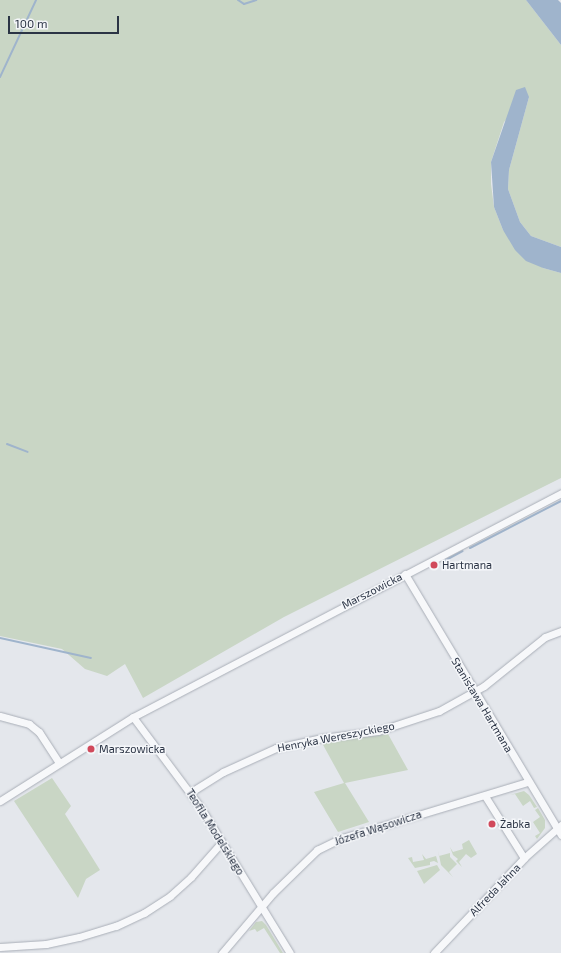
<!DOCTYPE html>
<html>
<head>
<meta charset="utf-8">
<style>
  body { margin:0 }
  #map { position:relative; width:561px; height:953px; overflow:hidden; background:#e4e7ec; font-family:"Exo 2",sans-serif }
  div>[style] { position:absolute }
  .green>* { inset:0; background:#c9d6c5 }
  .water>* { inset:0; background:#9fb4cc }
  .stream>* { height:2px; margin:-1px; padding:0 1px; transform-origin:1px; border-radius:1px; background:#9fb4cc }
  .roads { filter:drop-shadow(0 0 1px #a9aeb7) drop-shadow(0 0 1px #a9aeb7) }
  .minor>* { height:7px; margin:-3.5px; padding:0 3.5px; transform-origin:3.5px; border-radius:3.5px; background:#f7f8fa }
  .dots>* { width:11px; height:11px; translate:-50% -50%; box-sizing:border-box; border:2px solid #f4f6f9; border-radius:50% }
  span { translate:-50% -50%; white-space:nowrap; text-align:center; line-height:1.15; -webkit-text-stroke:3px #f4f6f9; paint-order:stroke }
  .poi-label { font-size:11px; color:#2b3445 }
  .left { translate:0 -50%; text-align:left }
  .street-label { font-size:11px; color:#2b3445 }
  .scale { position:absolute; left:8px; top:16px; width:111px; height:18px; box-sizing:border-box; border:2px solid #2b3445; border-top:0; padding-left:5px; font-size:12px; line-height:14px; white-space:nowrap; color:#2b3445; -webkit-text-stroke:3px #f4f6f9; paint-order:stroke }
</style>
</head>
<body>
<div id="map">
  <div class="green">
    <i style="clip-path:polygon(0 0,526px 0,561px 45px,561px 247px,531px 236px,520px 222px,508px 189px,509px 170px,529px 97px,504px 122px,491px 162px,491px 184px,494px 207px,503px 230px,543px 268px,561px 273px,561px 478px,284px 617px,143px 698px,125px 664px,107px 676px,85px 669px,62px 649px,0 636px)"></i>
    <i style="clip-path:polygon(388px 734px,408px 770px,345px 783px,369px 822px,338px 832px,314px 792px,344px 783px,322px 743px)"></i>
    <i style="clip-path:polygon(52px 778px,71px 806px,65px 814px,100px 870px,86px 879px,78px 898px,14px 801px)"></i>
    <i style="clip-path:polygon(524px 791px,529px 795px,537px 807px,534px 808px,530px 801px,523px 806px,515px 794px,510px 795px)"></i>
    <i style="clip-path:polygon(538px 808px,545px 820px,545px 828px,537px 839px,535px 836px,540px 833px,533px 822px,540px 817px,535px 810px)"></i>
    <i style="clip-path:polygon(469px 840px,477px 854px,471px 858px,466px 854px,459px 862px,462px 867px,456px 861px,458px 859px,453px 855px,450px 847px,453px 852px,463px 849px,462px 844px)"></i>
    <i style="clip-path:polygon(438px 850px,439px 856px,450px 853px,450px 857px,457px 864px,449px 872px,453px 877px,441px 865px)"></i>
    <i style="clip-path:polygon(422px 854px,426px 859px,436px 856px,438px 863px,434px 861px,430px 862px,430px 865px,415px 868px,408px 858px,412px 857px,413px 862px,424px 860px)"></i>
    <i style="clip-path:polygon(437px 865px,440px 870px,424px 884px,417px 871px)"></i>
    <i style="clip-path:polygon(262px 921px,266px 925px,283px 953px,280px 953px,264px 928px,257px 932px,255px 929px,249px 931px,256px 922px)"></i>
  </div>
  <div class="water">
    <i style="clip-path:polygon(526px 0,558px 0,561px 3px,561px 45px)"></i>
    <i style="clip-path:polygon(525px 87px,529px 97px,509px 170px,508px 189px,520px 222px,531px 236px,561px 247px,561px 273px,543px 268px,526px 261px,515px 250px,503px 230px,494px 207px,491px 162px,516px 90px)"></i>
  </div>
  <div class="stream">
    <i style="left:238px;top:0;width:7px;rotate:34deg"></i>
    <i style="left:244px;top:4px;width:13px;rotate:-18deg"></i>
    <i style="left:0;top:77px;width:85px;rotate:-64.9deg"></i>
    <i style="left:7px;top:444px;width:22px;rotate:21deg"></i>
    <i style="left:470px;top:548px;width:102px;rotate:-27.3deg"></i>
    <i style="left:444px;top:561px;width:21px;rotate:-28deg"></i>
    <i style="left:0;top:638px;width:93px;rotate:12.4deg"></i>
  </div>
  <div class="roads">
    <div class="minor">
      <i style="left:405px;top:574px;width:304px;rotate:59.1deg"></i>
      <i style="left:0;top:716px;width:30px;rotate:15deg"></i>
      <i style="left:29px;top:724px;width:13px;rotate:39deg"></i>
      <i style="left:39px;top:732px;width:37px;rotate:57deg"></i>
      <i style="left:133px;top:717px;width:114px;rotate:53.2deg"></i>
      <i style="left:201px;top:808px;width:170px;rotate:58.5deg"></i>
      <i style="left:191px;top:792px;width:38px;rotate:-32deg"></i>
      <i style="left:223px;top:772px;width:58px;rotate:-24.4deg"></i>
      <i style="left:276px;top:748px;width:47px;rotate:-12.3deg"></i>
      <i style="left:322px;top:738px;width:56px;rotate:-7.1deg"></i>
      <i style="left:378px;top:731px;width:64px;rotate:-18.2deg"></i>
      <i style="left:439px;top:711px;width:51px;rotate:-29.1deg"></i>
      <i style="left:484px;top:686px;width:78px;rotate:-38.8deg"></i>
      <i style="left:545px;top:637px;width:17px;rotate:-21deg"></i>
      <i style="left:485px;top:796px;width:73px;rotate:57.8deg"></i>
      <i style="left:0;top:801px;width:157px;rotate:-32.3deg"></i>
      <i style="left:133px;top:717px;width:483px;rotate:-27.6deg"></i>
      <i style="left:0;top:947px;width:46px;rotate:-3.7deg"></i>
      <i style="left:46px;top:944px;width:34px;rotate:-12deg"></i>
      <i style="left:79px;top:937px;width:39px;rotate:-17deg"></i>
      <i style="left:116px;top:926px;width:31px;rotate:-25deg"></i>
      <i style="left:144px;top:913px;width:31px;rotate:-33deg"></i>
      <i style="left:170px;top:896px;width:28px;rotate:-42deg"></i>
      <i style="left:191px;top:877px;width:45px;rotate:-48.6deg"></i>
      <i style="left:222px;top:953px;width:79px;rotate:-49.6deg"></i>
      <i style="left:273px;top:893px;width:62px;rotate:-44.3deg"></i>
      <i style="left:317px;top:850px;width:28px;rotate:-26deg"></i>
      <i style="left:342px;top:838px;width:194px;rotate:-16.8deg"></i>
      <i style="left:434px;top:953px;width:131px;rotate:-46.5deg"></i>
      <i style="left:524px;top:858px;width:50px;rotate:-41.7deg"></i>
    </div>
  </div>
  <div class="dots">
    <i style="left:434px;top:565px;background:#d1495b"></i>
    <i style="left:91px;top:749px;background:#d1495b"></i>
    <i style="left:492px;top:824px;background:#d1495b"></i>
  </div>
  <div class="poi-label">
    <span class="left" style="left:442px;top:565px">Hartmana</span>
    <span class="left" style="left:99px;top:749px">Marszowicka</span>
    <span class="left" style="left:500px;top:824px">Żabka</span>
  </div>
  <div class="street-label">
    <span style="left:372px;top:591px;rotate:-27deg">Marszowicka</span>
    <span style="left:482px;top:705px;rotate:59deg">Stanisława Hartmana</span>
    <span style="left:336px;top:737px;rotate:-11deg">Henryka Wereszyckiego</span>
    <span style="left:378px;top:828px;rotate:-18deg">Józefa Wąsowicza</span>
    <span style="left:215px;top:832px;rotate:58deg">Teofila Modelskiego</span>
    <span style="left:495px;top:890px;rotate:-46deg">Alfreda Jahna</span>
  </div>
  <div class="scale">100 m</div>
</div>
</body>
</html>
